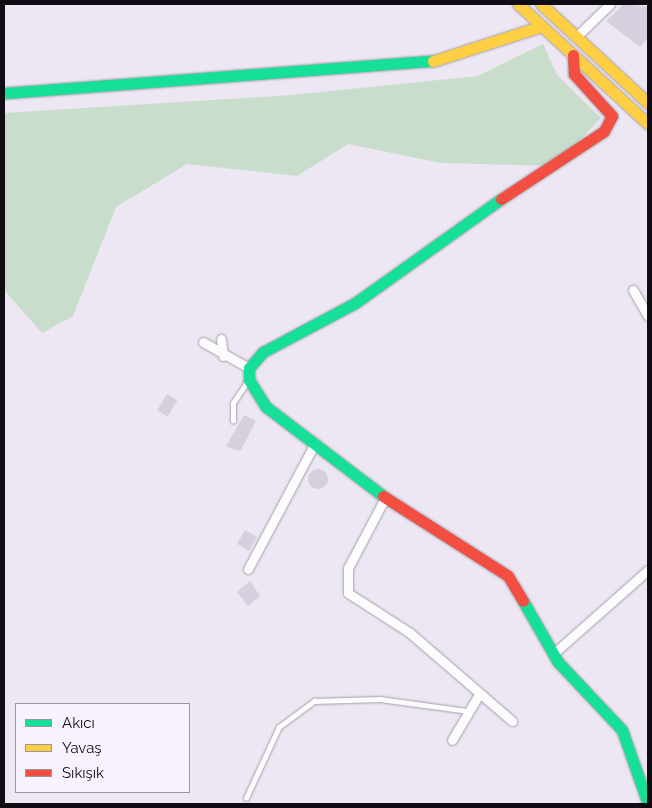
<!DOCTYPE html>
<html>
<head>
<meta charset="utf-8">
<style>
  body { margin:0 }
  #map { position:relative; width:652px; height:808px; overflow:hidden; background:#ede6f3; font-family:Raleway,sans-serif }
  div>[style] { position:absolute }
  .green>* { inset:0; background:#c9ddcc }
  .building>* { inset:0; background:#d6cfdd; transform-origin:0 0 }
  .round { border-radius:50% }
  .roads { filter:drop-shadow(0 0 1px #a49fa9) drop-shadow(0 0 1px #a49fa9) }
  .lane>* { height:4.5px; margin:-2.25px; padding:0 2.25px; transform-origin:2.25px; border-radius:2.25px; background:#fcfbfd }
  .street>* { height:9px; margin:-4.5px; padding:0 4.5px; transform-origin:4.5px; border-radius:4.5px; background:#fcfbfd }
  .fast>* { height:11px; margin:-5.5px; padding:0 5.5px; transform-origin:5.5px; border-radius:5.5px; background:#16e098 }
  .slow>* { height:11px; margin:-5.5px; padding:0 5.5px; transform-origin:5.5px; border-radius:5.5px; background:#ffcf43 }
  .jam>* { height:11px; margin:-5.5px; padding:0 5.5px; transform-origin:5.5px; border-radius:5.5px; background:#f24e42 }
  span { translate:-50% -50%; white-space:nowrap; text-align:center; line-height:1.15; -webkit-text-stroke:4px #f8f1fe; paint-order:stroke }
  .frame { position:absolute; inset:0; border:5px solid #100c13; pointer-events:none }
  .legend { position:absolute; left:15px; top:703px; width:175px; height:90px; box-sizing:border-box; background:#f8f1fe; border:1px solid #9b95a0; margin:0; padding:6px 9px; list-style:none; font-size:15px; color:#100c13 }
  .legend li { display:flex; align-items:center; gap:10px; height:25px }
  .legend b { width:25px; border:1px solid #9b95a0 }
</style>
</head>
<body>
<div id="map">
  <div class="green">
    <i style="clip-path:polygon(543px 44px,557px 75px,601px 118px,556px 166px,441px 163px,348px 144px,297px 176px,187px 164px,116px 207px,73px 316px,42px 333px,4px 290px,4px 113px,292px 95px,478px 76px)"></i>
  </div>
  <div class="building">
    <i style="clip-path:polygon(624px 4px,648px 7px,648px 38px,640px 47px,606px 21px)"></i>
    <i style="left:167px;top:394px;width:12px;height:19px;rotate:31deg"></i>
    <i style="clip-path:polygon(244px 415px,256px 421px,241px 450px,235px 450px,226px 446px)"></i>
    <i class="round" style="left:308px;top:469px;width:20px;height:20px"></i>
    <i style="left:245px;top:530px;width:14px;height:16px;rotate:30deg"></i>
    <i style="clip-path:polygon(250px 581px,260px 596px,248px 606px,237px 592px)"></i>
  </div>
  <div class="roads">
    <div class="lane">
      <i style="left:233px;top:421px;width:18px;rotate:-90deg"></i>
      <i style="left:233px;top:403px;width:25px;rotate:-56deg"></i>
      <i style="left:246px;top:798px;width:78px;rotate:-65.1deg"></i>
      <i style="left:279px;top:727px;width:44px;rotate:-36.6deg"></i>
      <i style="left:314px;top:701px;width:66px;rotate:-1.7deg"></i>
      <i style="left:380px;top:699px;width:89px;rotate:7.8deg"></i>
    </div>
    <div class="street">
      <i style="left:576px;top:37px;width:47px;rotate:-44.1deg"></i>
      <i style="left:633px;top:290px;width:30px;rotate:60deg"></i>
      <i style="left:221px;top:339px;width:17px;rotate:83deg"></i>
      <i style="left:203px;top:342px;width:53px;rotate:29.5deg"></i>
      <i style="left:385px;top:498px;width:79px;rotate:117.9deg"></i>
      <i style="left:348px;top:568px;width:25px;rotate:90deg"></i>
      <i style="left:348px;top:593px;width:74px;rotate:32.8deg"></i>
      <i style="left:410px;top:633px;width:135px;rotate:40.8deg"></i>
      <i style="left:248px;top:569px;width:143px;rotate:-62deg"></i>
      <i style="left:553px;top:654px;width:127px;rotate:-41.5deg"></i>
      <i style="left:452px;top:740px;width:51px;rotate:-59.4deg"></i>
    </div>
    <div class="fast">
      <i style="left:4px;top:93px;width:430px;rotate:-4.3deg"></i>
      <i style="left:383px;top:496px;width:147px;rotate:-142.7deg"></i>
      <i style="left:266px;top:407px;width:32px;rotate:-122deg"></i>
      <i style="left:249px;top:380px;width:12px;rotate:-90deg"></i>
      <i style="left:249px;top:368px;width:21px;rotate:-49deg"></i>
      <i style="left:263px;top:352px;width:104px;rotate:-28deg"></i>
      <i style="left:355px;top:303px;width:179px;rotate:-35.5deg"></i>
      <i style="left:523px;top:601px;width:70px;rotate:60.2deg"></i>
      <i style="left:558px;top:662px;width:93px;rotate:46.7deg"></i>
      <i style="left:622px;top:730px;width:78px;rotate:70.6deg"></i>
    </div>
    <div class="slow">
      <i style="left:518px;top:4px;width:177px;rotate:42.7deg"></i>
      <i style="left:541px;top:4px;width:146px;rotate:42.8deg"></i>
      <i style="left:433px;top:61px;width:114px;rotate:-17.8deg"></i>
    </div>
    <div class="jam">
      <i style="left:501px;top:199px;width:123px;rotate:-33.4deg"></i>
      <i style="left:604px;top:131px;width:17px;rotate:-62deg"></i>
      <i style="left:612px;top:116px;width:57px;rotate:-132.1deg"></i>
      <i style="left:574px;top:74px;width:19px;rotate:-93deg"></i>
      <i style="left:383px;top:496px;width:148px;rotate:32.6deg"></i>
      <i style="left:508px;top:576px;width:29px;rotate:59deg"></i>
    </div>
  </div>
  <div class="frame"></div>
  <ul class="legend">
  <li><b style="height:6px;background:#16e098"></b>Akıcı</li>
  <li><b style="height:6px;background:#ffcf43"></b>Yavaş</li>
  <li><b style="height:6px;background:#f24e42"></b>Sıkışık</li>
  </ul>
</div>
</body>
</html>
